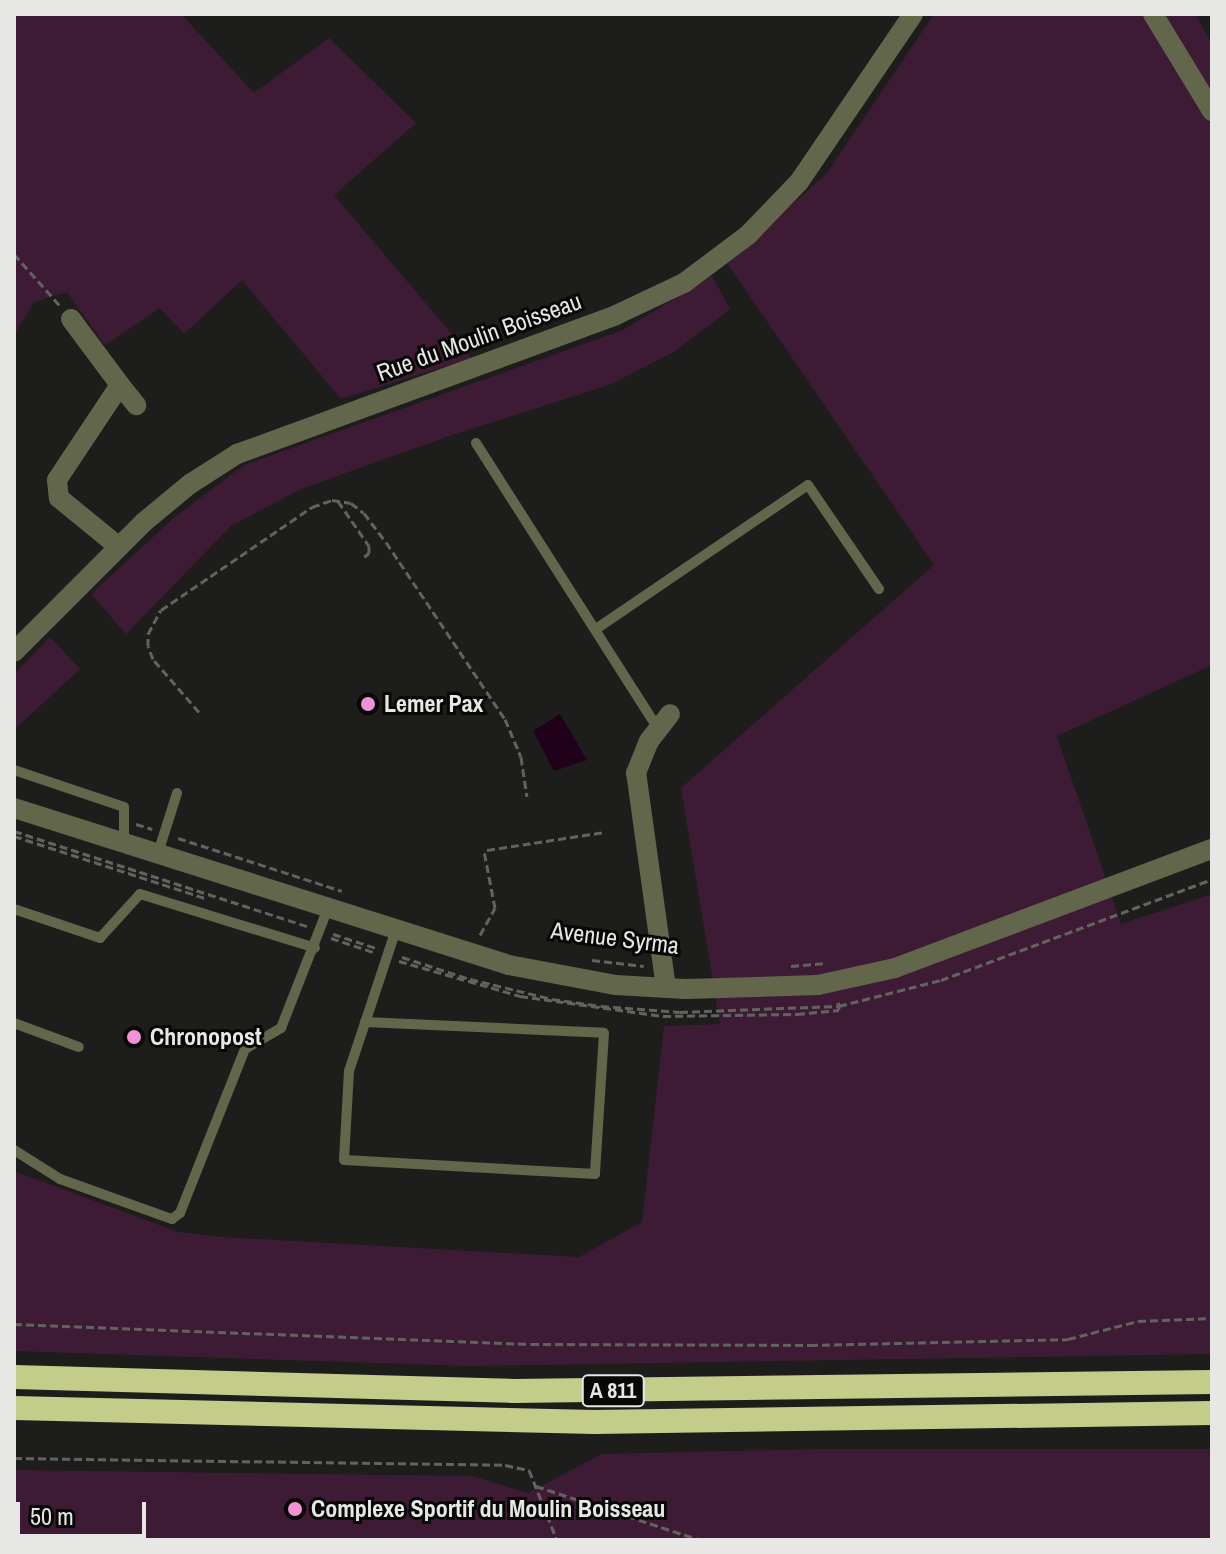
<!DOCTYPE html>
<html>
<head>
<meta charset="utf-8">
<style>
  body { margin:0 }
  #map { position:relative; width:1226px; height:1554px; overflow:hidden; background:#1d1e1b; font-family:"Archivo Narrow",sans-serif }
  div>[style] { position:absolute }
  .green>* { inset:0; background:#3e1b34 }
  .water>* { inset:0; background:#210119 }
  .path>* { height:3px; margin-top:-1.5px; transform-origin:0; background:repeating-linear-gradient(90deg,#626360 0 8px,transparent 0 12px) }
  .service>* { height:10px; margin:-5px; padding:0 5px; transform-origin:5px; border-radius:5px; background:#62664b }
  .minor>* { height:20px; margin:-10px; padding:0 10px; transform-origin:10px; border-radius:10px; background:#62664b }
  .motorway>* { height:24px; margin:-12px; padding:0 12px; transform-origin:12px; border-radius:12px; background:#c4cc89 }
  .dots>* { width:22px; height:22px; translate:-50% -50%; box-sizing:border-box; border:4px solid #080807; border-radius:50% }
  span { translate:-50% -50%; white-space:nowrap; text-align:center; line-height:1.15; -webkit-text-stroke:6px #080807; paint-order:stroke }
  .shield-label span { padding:2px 6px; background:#080807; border:2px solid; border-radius:6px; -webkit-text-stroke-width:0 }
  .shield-label { font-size:22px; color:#e7e7e5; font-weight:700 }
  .street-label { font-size:24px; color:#e7e7e5 }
  .poi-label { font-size:24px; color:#e7e7e5; font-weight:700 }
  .left { translate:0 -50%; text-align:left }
  .frame { position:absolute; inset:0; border:16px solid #e7e7e5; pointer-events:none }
  .scale { position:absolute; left:16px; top:1502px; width:130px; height:36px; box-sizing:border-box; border:4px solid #e7e7e5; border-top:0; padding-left:10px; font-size:24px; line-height:28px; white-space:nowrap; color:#e7e7e5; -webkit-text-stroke:6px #080807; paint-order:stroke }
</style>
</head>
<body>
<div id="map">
  <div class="green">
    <i style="clip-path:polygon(14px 14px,181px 14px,254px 93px,329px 38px,416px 123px,334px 195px,472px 358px,341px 399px,242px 280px,184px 334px,160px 308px,105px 345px,67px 292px,34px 302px,14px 335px)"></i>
    <i style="clip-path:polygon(934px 14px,1195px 14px,1212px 44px,1212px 665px,1057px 736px,1121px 924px,1212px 894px,1212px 1354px,470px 1366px,14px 1351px,14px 1171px,178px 1232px,222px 1237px,579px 1257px,642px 1222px,664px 1026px,720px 1024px,681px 788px,934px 565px,727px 263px,827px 173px)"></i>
    <i style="clip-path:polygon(712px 276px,730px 309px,674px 352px,609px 385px,452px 435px,301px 489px,231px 526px,126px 634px,91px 594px,176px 516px,244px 465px,623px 330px)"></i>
    <i style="clip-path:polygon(50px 637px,80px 669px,14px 730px,14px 674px)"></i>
    <i style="clip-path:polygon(824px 1449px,1212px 1449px,1212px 1540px,14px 1540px,14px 1470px,472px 1476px,528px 1493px,602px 1454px)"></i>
  </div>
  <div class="water">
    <i style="clip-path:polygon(560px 714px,587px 760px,554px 771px,533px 731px)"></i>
  </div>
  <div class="path">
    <i style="left:14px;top:254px;width:71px;rotate:48.4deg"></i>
    <i style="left:338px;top:501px;width:55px;rotate:55.4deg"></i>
    <i style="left:369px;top:546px;width:7px;rotate:90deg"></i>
    <i style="left:369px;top:553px;width:6px;rotate:141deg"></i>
    <i style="left:199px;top:712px;width:70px;rotate:-131deg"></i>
    <i style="left:153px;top:659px;width:14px;rotate:-111deg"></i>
    <i style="left:148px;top:646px;width:12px;rotate:-90deg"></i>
    <i style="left:148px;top:634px;width:27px;rotate:-62deg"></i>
    <i style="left:161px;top:610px;width:183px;rotate:-34.3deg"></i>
    <i style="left:312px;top:507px;width:21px;rotate:-19deg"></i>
    <i style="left:332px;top:500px;width:19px;rotate:9deg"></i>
    <i style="left:351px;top:503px;width:16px;rotate:38deg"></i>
    <i style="left:364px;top:513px;width:36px;rotate:53deg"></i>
    <i style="left:386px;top:542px;width:213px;rotate:56.1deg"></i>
    <i style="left:505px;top:719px;width:41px;rotate:67.2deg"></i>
    <i style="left:521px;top:757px;width:40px;rotate:81.5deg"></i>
    <i style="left:136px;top:824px;width:17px;rotate:17deg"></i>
    <i style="left:14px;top:831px;width:308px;rotate:18deg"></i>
    <i style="left:14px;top:836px;width:201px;rotate:18deg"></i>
    <i style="left:178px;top:838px;width:172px;rotate:17.9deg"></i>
    <i style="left:487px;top:850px;width:119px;rotate:-8.7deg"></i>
    <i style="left:333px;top:934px;width:45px;rotate:18deg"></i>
    <i style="left:480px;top:935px;width:31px;rotate:-61deg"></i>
    <i style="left:495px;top:908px;width:58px;rotate:-100.9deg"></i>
    <i style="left:331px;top:938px;width:44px;rotate:18.4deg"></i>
    <i style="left:402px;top:957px;width:71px;rotate:17.9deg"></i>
    <i style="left:470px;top:979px;width:84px;rotate:13.7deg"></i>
    <i style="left:552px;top:999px;width:49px;rotate:8.1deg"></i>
    <i style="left:601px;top:1006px;width:79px;rotate:4.3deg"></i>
    <i style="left:680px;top:1012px;width:159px;rotate:-2.2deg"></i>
    <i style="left:839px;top:1006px;width:105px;rotate:-14.3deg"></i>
    <i style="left:941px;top:980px;width:289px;rotate:-20.4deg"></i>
    <i style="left:592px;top:960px;width:52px;rotate:6.6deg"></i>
    <i style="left:399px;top:961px;width:126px;rotate:16.1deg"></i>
    <i style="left:520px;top:996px;width:144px;rotate:8deg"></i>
    <i style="left:663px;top:1016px;width:134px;rotate:-0.9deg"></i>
    <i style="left:797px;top:1014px;width:42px;rotate:-5.4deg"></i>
    <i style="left:839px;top:1010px;width:9px;rotate:-96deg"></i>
    <i style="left:791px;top:966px;width:32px;rotate:-5deg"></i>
    <i style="left:14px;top:1324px;width:517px;rotate:2.22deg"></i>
    <i style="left:531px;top:1344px;width:279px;rotate:0.2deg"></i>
    <i style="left:810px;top:1345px;width:258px;rotate:-1.3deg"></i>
    <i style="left:1068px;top:1339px;width:72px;rotate:-14.4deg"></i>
    <i style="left:1138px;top:1321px;width:74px;rotate:-2.3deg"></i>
    <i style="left:14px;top:1458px;width:491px;rotate:0.8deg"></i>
    <i style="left:505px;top:1465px;width:25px;rotate:12deg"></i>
    <i style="left:529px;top:1470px;width:75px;rotate:68.2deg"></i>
    <i style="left:536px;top:1486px;width:173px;rotate:18.2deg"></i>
  </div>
  <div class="service">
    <i style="left:476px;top:443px;width:337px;rotate:57.5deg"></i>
    <i style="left:596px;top:629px;width:256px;rotate:-34.2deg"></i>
    <i style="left:808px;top:485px;width:126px;rotate:55.7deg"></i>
    <i style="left:14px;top:770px;width:116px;rotate:18.6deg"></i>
    <i style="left:124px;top:807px;width:35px;rotate:90deg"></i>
    <i style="left:158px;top:853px;width:63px;rotate:-72.4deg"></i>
    <i style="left:14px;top:909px;width:91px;rotate:18.6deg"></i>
    <i style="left:100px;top:938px;width:59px;rotate:-47.7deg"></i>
    <i style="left:140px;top:894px;width:183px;rotate:17.1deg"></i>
    <i style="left:365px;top:1022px;width:239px;rotate:2.6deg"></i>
    <i style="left:604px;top:1033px;width:141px;rotate:93.7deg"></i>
    <i style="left:595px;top:1174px;width:251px;rotate:-176.8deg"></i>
    <i style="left:344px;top:1160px;width:89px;rotate:-86.8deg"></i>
    <i style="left:349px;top:1071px;width:149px;rotate:-71.6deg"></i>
    <i style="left:14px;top:1023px;width:69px;rotate:20.3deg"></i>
    <i style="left:14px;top:1150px;width:54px;rotate:32.2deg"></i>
    <i style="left:60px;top:1179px;width:119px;rotate:19.7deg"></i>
    <i style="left:172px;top:1219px;width:10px;rotate:-37deg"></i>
    <i style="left:180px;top:1213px;width:176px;rotate:-68.4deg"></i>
    <i style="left:245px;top:1049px;width:42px;rotate:-30.3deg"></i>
    <i style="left:281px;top:1028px;width:129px;rotate:-68.6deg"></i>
  </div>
  <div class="minor">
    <i style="left:1153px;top:14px;width:114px;rotate:58.7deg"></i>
    <i style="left:71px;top:319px;width:82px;rotate:53.4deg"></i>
    <i style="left:120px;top:385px;width:114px;rotate:123.6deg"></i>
    <i style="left:57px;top:480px;width:18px;rotate:84deg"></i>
    <i style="left:59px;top:498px;width:77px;rotate:39.2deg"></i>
    <i style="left:120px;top:385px;width:26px;rotate:51deg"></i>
    <i style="left:14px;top:652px;width:184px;rotate:-45deg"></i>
    <i style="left:144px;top:522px;width:60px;rotate:-39.6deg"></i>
    <i style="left:190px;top:484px;width:56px;rotate:-32.6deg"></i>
    <i style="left:237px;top:454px;width:404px;rotate:-20.1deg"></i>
    <i style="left:616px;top:315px;width:75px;rotate:-25.2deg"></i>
    <i style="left:684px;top:283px;width:80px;rotate:-36.9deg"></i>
    <i style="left:748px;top:235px;width:74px;rotate:-46.1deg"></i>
    <i style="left:799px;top:182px;width:203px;rotate:-55.8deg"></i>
    <i style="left:14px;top:808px;width:519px;rotate:17.6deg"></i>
    <i style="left:509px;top:965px;width:109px;rotate:10.6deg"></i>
    <i style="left:616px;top:985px;width:69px;rotate:3.3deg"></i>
    <i style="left:685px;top:989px;width:133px;rotate:-1.7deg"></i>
    <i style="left:818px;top:985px;width:79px;rotate:-12.4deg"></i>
    <i style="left:895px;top:968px;width:339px;rotate:-20.6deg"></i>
    <i style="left:666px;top:988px;width:217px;rotate:-97.9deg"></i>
    <i style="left:636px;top:773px;width:35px;rotate:-68deg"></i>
    <i style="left:649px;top:741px;width:34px;rotate:-52deg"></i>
  </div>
  <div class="motorway">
    <i style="left:14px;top:1377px;width:500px;rotate:1.6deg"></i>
    <i style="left:514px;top:1391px;width:698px;rotate:-0.74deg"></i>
    <i style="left:14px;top:1408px;width:580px;rotate:1.38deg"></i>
    <i style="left:594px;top:1422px;width:618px;rotate:-0.83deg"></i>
  </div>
  <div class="dots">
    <i style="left:368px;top:704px;background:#f391d6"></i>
    <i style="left:134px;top:1037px;background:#f391d6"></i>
    <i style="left:295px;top:1509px;background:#f391d6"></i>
  </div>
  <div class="shield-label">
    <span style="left:613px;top:1391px">A 811</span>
  </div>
  <div class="street-label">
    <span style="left:479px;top:337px;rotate:-20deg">Rue du Moulin Boisseau</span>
    <span style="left:615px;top:938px;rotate:7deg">Avenue Syrma</span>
  </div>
  <div class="poi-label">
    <span class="left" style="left:384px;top:704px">Lemer Pax</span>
    <span class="left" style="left:150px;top:1037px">Chronopost</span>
    <span class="left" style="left:311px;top:1509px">Complexe Sportif du Moulin Boisseau</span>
  </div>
  <div class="frame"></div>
  <div class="scale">50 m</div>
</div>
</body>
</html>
